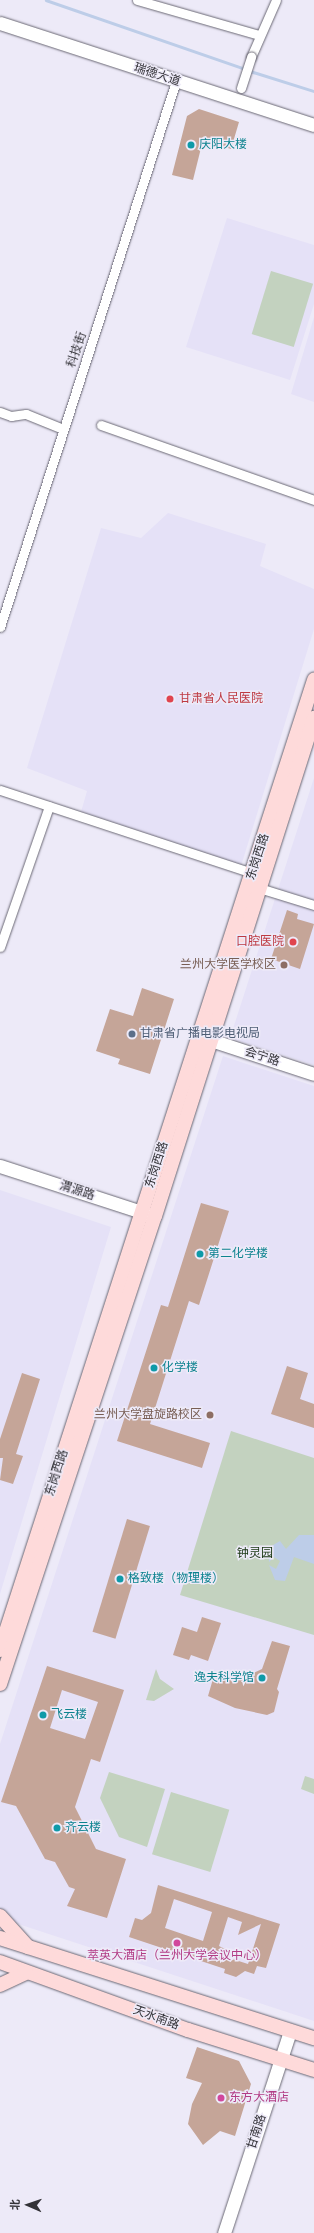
<!DOCTYPE html>
<html>
<head>
<meta charset="utf-8">
<style>
  body { margin:0 }
  #map { position:relative; width:314px; height:2233px; overflow:hidden; background:#edeaf8; font-family:Rubik,"Noto Sans SC",sans-serif }
  div>[style] { position:absolute }
  .built>* { inset:0; background:#e5e1f7 }
  .green>* { inset:0; background:#c3d2bf; transform-origin:0 0 }
  .water>* { inset:0; background:#bdcde8 }
  .stream>* { height:2.5px; margin:-1.25px; padding:0 1.25px; transform-origin:1.25px; border-radius:1.25px; background:#bdcde8 }
  .building>* { inset:0; background:#c5a598; transform-origin:0 0 }
  .roads { filter:drop-shadow(0 0 1px #6a6874) drop-shadow(0 0 1px #6a6874) }
  .street>* { height:9px; margin:-4.5px; padding:0 4.5px; transform-origin:4.5px; border-radius:4.5px; background:#fff }
  .secondary>* { height:13px; margin:-6.5px; padding:0 6.5px; transform-origin:6.5px; border-radius:6.5px; background:#fff }
  .primary>* { height:14px; margin:-7px; padding:0 7px; transform-origin:7px; border-radius:7px; background:#fedada }
  .bridges { filter:drop-shadow(0 0 1px #6a6874) drop-shadow(0 0 1px #6a6874) }
  .street-bridge>* { height:9px; margin:-4.5px; padding:0 4.5px; transform-origin:4.5px; border-radius:4.5px; background:#fff }
  .dots>* { width:11px; height:11px; translate:-50% -50%; box-sizing:border-box; border:2px solid #edeaf8; border-radius:50% }
  span { translate:-50% -50%; white-space:nowrap; text-align:center; line-height:1.15; -webkit-text-stroke:3px #edeaf8; paint-order:stroke }
  .street-label { font-size:12px; color:#333237 }
  .culture-label { font-size:12px; color:#0d838f }
  .left { translate:0 -50%; text-align:left }
  .right { translate:-100% -50%; text-align:right }
  .health-label { font-size:12px; color:#be3a42 }
  .education-label { font-size:12px; color:#785e54 }
  .service-label { font-size:12px; color:#4e5e75 }
  .park-label { font-size:12px; color:#15330e }
  .hotel-label { font-size:12px; color:#b23c85 }
  .north { position:absolute; left:8px; top:2185px; width:40px; height:40px; -webkit-text-stroke:3px #edeaf8; paint-order:stroke; rotate:272deg; font-size:11px; font-weight:700; line-height:16px; text-align:center; color:#333237 }
  .north::after { content:''; display:block; margin:auto; width:14px; height:18px; background:#333237; clip-path:polygon(50% 0,100% 100%,50% 72%,0 100%) }
</style>
</head>
<body>
<div id="map">
  <div class="built">
    <i style="clip-path:polygon(227px 218px,314px 245px,314px 304px,290px 380px,186px 347px)"></i>
    <i style="clip-path:polygon(314px 317px,314px 402px,291px 394px)"></i>
    <i style="clip-path:polygon(168px 513px,266px 544px,260px 566px,314px 589px,314px 629px,241px 866px,81px 812px,87px 791px,27px 768px,101px 528px,141px 538px)"></i>
    <i style="clip-path:polygon(314px 778px,314px 1065px,230px 1038px)"></i>
    <i style="clip-path:polygon(223px 1056px,314px 1086px,314px 2021px,0 1918px,0 1744px)"></i>
    <i style="clip-path:polygon(0 1190px,111px 1227px,0 1594px)"></i>
  </div>
  <div class="green">
    <i style="left:271px;top:271px;width:44px;height:66px;rotate:17deg"></i>
    <i style="clip-path:polygon(231px 1431px,314px 1458px,314px 1635px,180px 1595px)"></i>
    <i style="clip-path:polygon(156px 1669px,160px 1679px,174px 1689px,154px 1701px,146px 1700px)"></i>
    <i style="clip-path:polygon(109px 1772px,165px 1789px,147px 1847px,119px 1837px,100px 1798px)"></i>
    <i style="clip-path:polygon(305px 1776px,314px 1779px,314px 1794px,301px 1789px)"></i>
    <i style="left:171px;top:1792px;width:61px;height:65px;rotate:17deg"></i>
  </div>
  <div class="water">
    <i style="clip-path:polygon(299px 1535px,314px 1535px,314px 1564px,294px 1557px,285px 1581px,275px 1580px,269px 1565px,276px 1569px,280px 1561px,274px 1557px,269px 1562px,268px 1548px,280px 1541px,286px 1549px)"></i>
  </div>
  <div class="stream">
    <i style="left:46px;top:0;width:211px;rotate:19.1deg"></i>
    <i style="left:250px;top:71px;width:67px;rotate:17.4deg"></i>
  </div>
  <div class="building">
    <i style="clip-path:polygon(199px 109px,239px 122px,231px 149px,203px 140px,193px 180px,172px 175px,187px 116px)"></i>
    <i style="clip-path:polygon(287px 910px,298px 914px,297px 919px,314px 924px,300px 969px,271px 959px)"></i>
    <i style="clip-path:polygon(142px 988px,174px 999px,150px 1074px,118px 1064px,120px 1059px,96px 1051px,110px 1009px,133px 1016px)"></i>
    <i style="clip-path:polygon(201px 1203px,229px 1211px,199px 1305px,189px 1301px,150px 1424px,210px 1443px,202px 1468px,117px 1441px,161px 1305px,168px 1307px)"></i>
    <i style="clip-path:polygon(287px 1366px,308px 1373px,300px 1399px,314px 1404px,314px 1428px,271px 1414px)"></i>
    <i style="clip-path:polygon(22px 1373px,40px 1379px,16px 1454px,23px 1456px,13px 1484px,0 1480px,3px 1458px,0 1458px,0 1439px)"></i>
    <i style="left:127px;top:1519px;width:24px;height:118px;rotate:17deg"></i>
    <i style="clip-path:polygon(202px 1617px,221px 1623px,208px 1661px,191px 1655px,189px 1660px,173px 1655px,182px 1627px,197px 1632px)"></i>
    <i style="clip-path:polygon(272px 1641px,290px 1646px,277px 1689px,279px 1692px,274px 1712px,267px 1715px,235px 1708px,208px 1696px,215px 1672px,241px 1679px,262px 1669px)"></i>
    <i style="clip-path:polygon(evenodd,47px 1666px,124px 1690px,100px 1762px,91px 1759px,75px 1807px,96px 1849px,126px 1859px,107px 1918px,67px 1906px,75px 1889px,69px 1887px,55px 1862px,45px 1859px,16px 1806px,1px 1802px,47px 1666px,62px 1690px,98px 1702px,85px 1739px,50px 1728px,62px 1690px)"></i>
    <i style="clip-path:polygon(evenodd,158px 1885px,280px 1924px,266px 1968px,257px 1966px,254px 1974px,245px 1971px,236px 1977px,224px 1973px,225px 1969px,129px 1937px,135px 1918px,142px 1920px,151px 1913px,158px 1885px,174px 1899px,212px 1912px,203px 1941px,165px 1928px,174px 1899px,158px 1885px,228px 1917px,242px 1922px,238px 1935px,261px 1924px,248px 1964px,223px 1956px,225px 1949px,219px 1946px,228px 1917px)"></i>
    <i style="clip-path:polygon(197px 2047px,239px 2061px,251px 2084px,235px 2136px,220px 2131px,203px 2145px,188px 2124px,192px 2104px,202px 2083px,186px 2078px)"></i>
  </div>
  <div class="roads">
    <div class="street">
      <i style="left:137px;top:0;width:127px;rotate:16deg"></i>
      <i style="left:251px;top:57px;width:62px;rotate:-66.3deg"></i>
      <i style="left:0;top:412px;width:12px;rotate:20deg"></i>
      <i style="left:11px;top:416px;width:15px;rotate:-8deg"></i>
      <i style="left:26px;top:414px;width:40px;rotate:22deg"></i>
      <i style="left:101px;top:425px;width:226px;rotate:19.4deg"></i>
      <i style="left:0;top:627px;width:574px;rotate:-72.13deg"></i>
      <i style="left:0;top:790px;width:266px;rotate:18.2deg"></i>
      <i style="left:259px;top:888px;width:58px;rotate:17.2deg"></i>
      <i style="left:0;top:947px;width:149px;rotate:-70.8deg"></i>
    </div>
    <div class="secondary">
      <i style="left:0;top:23px;width:330px;rotate:18deg"></i>
      <i style="left:211px;top:1040px;width:108px;rotate:18.3deg"></i>
      <i style="left:0;top:1166px;width:159px;rotate:18deg"></i>
      <i style="left:224px;top:2233px;width:213px;rotate:-71.9deg"></i>
    </div>
    <div class="primary">
      <i style="left:0;top:1650px;width:1020px;rotate:-72.06deg"></i>
      <i style="left:0;top:1684px;width:493px;rotate:-71.7deg"></i>
      <i style="left:155px;top:1216px;width:523px;rotate:-72.29deg"></i>
      <i style="left:0;top:1916px;width:42px;rotate:47.9deg"></i>
      <i style="left:0;top:1938px;width:330px;rotate:17.7deg"></i>
      <i style="left:0;top:1962px;width:200px;rotate:19.9deg"></i>
      <i style="left:188px;top:2030px;width:132px;rotate:17.6deg"></i>
      <i style="left:0;top:1985px;width:29px;rotate:-25deg"></i>
    </div>
  </div>
  <div class="bridges">
    <div class="street-bridge">
      <i style="left:241px;top:88px;width:33px;rotate:-72deg"></i>
    </div>
  </div>
  <div class="dots">
    <i style="left:191px;top:145px;background:#0f9aa8"></i>
    <i style="left:170px;top:699px;background:#e0444e"></i>
    <i style="left:293px;top:942px;background:#e0444e"></i>
    <i style="left:284px;top:965px;background:#8d6e63"></i>
    <i style="left:132px;top:1034px;background:#5c6f8a"></i>
    <i style="left:200px;top:1254px;background:#0f9aa8"></i>
    <i style="left:154px;top:1368px;background:#0f9aa8"></i>
    <i style="left:210px;top:1415px;background:#8d6e63"></i>
    <i style="left:120px;top:1579px;background:#0f9aa8"></i>
    <i style="left:262px;top:1678px;background:#0f9aa8"></i>
    <i style="left:43px;top:1715px;background:#0f9aa8"></i>
    <i style="left:57px;top:1828px;background:#0f9aa8"></i>
    <i style="left:177px;top:1943px;background:#d1479c"></i>
    <i style="left:221px;top:2098px;background:#d1479c"></i>
  </div>
  <div class="street-label">
    <span style="left:157px;top:75px;rotate:18deg">瑞德大道</span>
    <span style="left:77px;top:350px;rotate:-71deg">科技街</span>
    <span style="left:258px;top:857px;rotate:-72deg">东岗西路</span>
    <span style="left:262px;top:1057px;rotate:18deg">会宁路</span>
    <span style="left:157px;top:1165px;rotate:-72deg">东岗西路</span>
    <span style="left:77px;top:1191px;rotate:18deg">渭源路</span>
    <span style="left:57px;top:1473px;rotate:-72deg">东岗西路</span>
    <span style="left:156px;top:2018px;rotate:20deg">天水南路</span>
    <span style="left:257px;top:2132px;rotate:-72deg">甘南路</span>
  </div>
  <div class="culture-label">
    <span class="left" style="left:199px;top:145px">庆阳大楼</span>
    <span class="left" style="left:208px;top:1254px">第二化学楼</span>
    <span class="left" style="left:162px;top:1368px">化学楼</span>
    <span class="left" style="left:128px;top:1579px">格致楼（物理楼）</span>
    <span class="right" style="left:254px;top:1678px">逸夫科学馆</span>
    <span class="left" style="left:51px;top:1715px">飞云楼</span>
    <span class="left" style="left:65px;top:1828px">齐云楼</span>
  </div>
  <div class="health-label">
    <span class="left" style="left:179px;top:699px">甘肃省人民医院</span>
    <span class="right" style="left:284px;top:942px">口腔医院</span>
  </div>
  <div class="education-label">
    <span class="right" style="left:276px;top:965px">兰州大学医学校区</span>
    <span class="right" style="left:202px;top:1415px">兰州大学盘旋路校区</span>
  </div>
  <div class="service-label">
    <span class="left" style="left:140px;top:1034px">甘肃省广播电影电视局</span>
  </div>
  <div class="park-label">
    <span style="left:255px;top:1554px">钟灵园</span>
  </div>
  <div class="hotel-label">
    <span style="left:177px;top:1956px">萃英大酒店（兰州大学会议中心）</span>
    <span class="left" style="left:229px;top:2098px">东方大酒店</span>
  </div>
  <div class="north">北</div>
</div>
</body>
</html>
